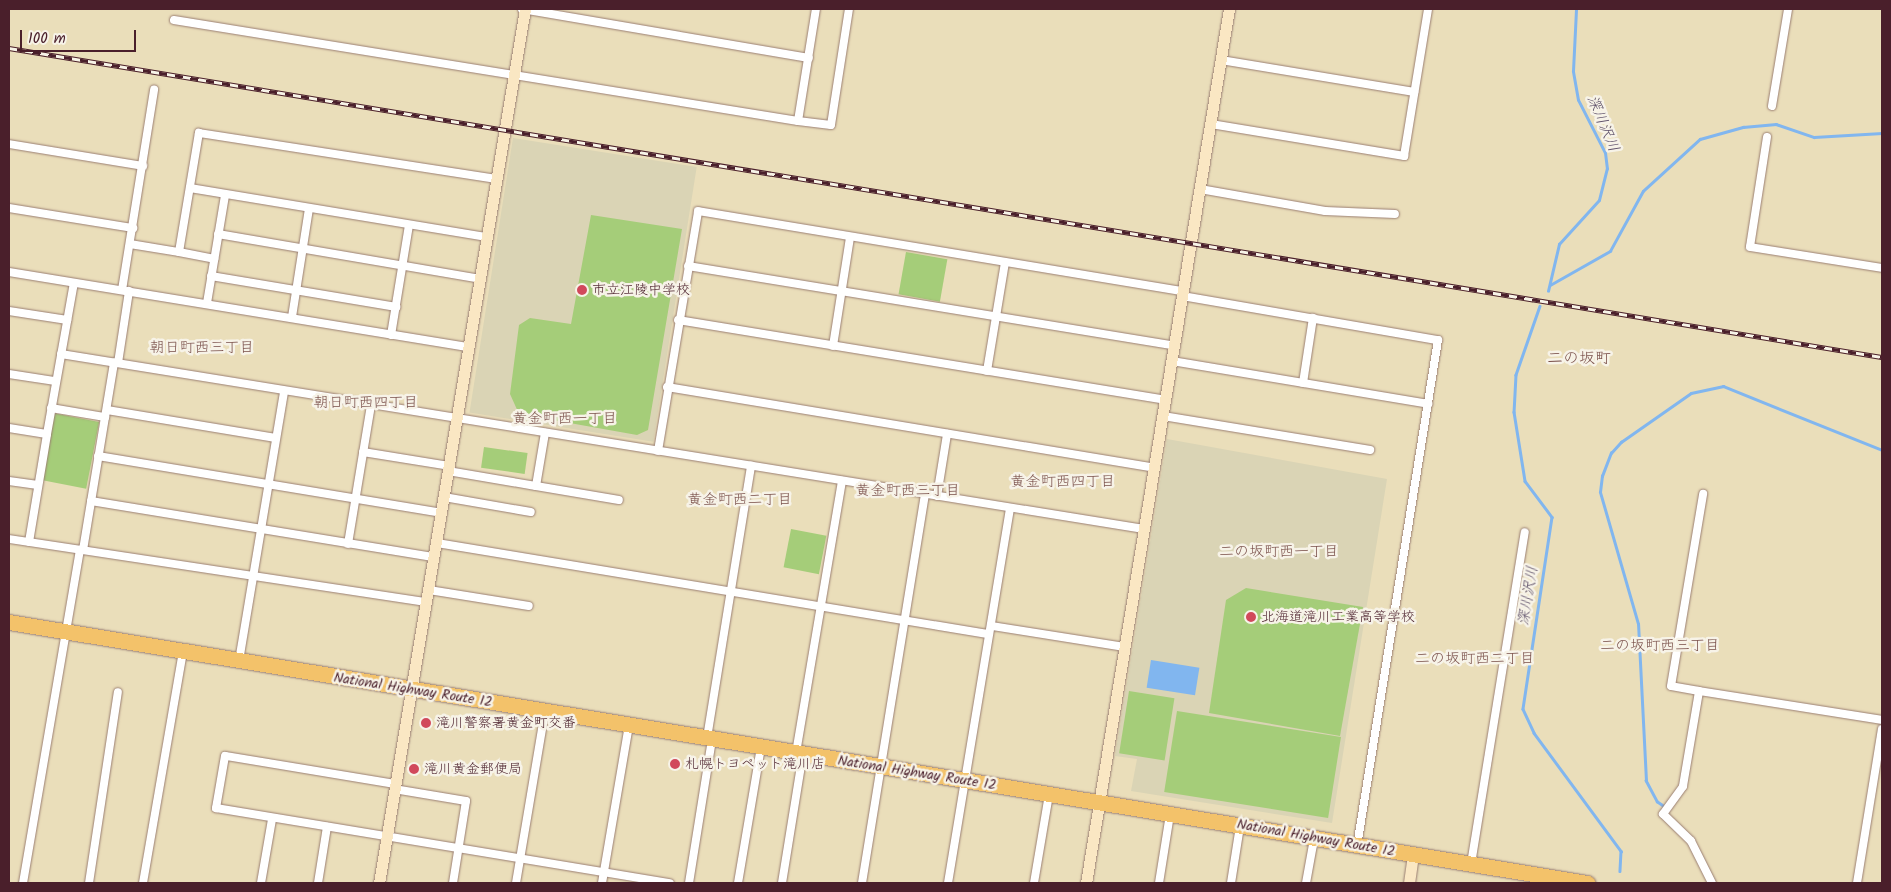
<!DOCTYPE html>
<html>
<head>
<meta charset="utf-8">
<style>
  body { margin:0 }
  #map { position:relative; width:1891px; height:892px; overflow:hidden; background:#eadeba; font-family:Kalam,"Klee One",sans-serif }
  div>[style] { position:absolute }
  .built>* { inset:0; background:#dad4b5; transform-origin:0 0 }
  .green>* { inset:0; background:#a5cd79; transform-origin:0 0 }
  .water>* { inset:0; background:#81b6ef; transform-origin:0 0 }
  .stream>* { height:2.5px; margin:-1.25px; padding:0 1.25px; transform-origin:1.25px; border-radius:1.25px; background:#81b6ef }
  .roads { filter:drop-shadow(0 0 1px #9a7e72) drop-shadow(0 0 1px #9a7e72) }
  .street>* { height:8px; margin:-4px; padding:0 4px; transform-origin:4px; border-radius:4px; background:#fff }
  .secondary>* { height:11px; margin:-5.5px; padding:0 5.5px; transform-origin:5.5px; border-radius:5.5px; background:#fae7c3 }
  .highway>* { height:15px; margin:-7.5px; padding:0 7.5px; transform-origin:7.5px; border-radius:7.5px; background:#f3c26a }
  .rail>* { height:4.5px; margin-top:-2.25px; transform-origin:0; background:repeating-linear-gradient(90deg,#f7f3e8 0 8px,#4a1f2b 0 16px); box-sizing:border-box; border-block:1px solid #4a1f2b }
  .dots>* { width:14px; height:14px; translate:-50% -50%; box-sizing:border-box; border:2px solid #f7f3e8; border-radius:50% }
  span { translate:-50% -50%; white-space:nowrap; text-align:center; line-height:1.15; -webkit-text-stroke:5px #f7f3e8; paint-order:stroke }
  .poi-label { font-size:14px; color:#4a1f2b }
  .left { translate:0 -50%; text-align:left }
  .street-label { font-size:14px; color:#4a1f2b }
  .water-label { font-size:15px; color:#5a4c66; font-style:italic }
  .neighbourhood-label { font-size:15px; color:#7c534d }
  .quarter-label { font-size:16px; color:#7c534d }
  .frame { position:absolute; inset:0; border:10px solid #4a1f2b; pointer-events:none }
  .scale { position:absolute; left:20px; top:30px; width:116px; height:22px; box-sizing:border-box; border:2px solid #4a1f2b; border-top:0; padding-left:6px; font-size:15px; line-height:18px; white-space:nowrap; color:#4a1f2b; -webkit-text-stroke:4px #f7f3e8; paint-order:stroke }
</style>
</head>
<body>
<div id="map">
  <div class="built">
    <i style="left:513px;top:138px;width:186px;height:278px;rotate:9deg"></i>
    <i style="clip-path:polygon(1167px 439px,1387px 479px,1332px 823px,1131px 791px,1137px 759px,1115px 756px)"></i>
  </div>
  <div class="green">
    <i style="clip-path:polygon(591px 215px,682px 229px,648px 430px,637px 435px,519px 414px,510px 394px,519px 325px,530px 318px,571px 324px)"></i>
    <i style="left:906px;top:252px;width:42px;height:43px;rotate:10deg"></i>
    <i style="left:53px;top:413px;width:47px;height:68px;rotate:11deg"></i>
    <i style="left:484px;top:447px;width:44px;height:21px;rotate:8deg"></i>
    <i style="left:791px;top:529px;width:36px;height:39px;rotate:11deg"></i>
    <i style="clip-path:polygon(1246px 588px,1363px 607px,1340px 736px,1209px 713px,1226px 600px)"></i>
    <i style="left:1129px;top:691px;width:46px;height:63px;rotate:9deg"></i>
    <i style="left:1177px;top:711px;width:166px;height:82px;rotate:9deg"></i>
  </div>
  <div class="water">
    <i style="left:1151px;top:660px;width:49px;height:28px;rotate:9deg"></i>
  </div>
  <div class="stream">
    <i style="left:1550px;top:285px;width:69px;rotate:-29.5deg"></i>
    <i style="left:1610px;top:251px;width:68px;rotate:-61.2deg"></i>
    <i style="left:1643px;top:191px;width:77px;rotate:-42.4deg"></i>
    <i style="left:1700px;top:139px;width:45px;rotate:-15.6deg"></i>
    <i style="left:1743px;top:127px;width:33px;rotate:-5deg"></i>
    <i style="left:1776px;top:124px;width:40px;rotate:18.9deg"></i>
    <i style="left:1814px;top:137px;width:68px;rotate:-3.4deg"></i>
    <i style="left:1548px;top:291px;width:48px;rotate:-76.8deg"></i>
    <i style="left:1559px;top:244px;width:59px;rotate:-47.7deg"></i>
    <i style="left:1599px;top:200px;width:32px;rotate:-76deg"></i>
    <i style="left:1607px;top:169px;width:16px;rotate:-97deg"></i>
    <i style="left:1605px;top:153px;width:59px;rotate:-117deg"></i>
    <i style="left:1578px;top:100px;width:29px;rotate:-100deg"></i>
    <i style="left:1573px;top:71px;width:62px;rotate:-87.2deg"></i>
    <i style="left:1540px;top:306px;width:73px;rotate:109.2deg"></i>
    <i style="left:1516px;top:375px;width:37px;rotate:93deg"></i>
    <i style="left:1514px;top:412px;width:70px;rotate:80.9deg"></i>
    <i style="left:1525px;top:481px;width:45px;rotate:53.1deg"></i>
    <i style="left:1552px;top:517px;width:194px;rotate:98.6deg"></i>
    <i style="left:1523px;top:709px;width:26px;rotate:65deg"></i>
    <i style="left:1534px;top:733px;width:147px;rotate:53.6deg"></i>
    <i style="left:1621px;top:851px;width:20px;rotate:93deg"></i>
    <i style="left:1663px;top:806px;width:7px;rotate:-146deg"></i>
    <i style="left:1657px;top:802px;width:24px;rotate:-118deg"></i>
    <i style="left:1646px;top:781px;width:157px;rotate:-92.9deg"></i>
    <i style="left:1638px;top:624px;width:137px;rotate:-106.1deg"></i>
    <i style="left:1600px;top:492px;width:16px;rotate:-83deg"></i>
    <i style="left:1602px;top:476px;width:25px;rotate:-69deg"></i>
    <i style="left:1611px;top:453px;width:15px;rotate:-48deg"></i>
    <i style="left:1621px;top:442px;width:85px;rotate:-35deg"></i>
    <i style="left:1691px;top:393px;width:33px;rotate:-12deg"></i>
    <i style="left:1723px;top:386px;width:171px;rotate:21.9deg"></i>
  </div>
  <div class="roads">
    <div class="street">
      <i style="left:522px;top:9px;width:291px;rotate:9.7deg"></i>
      <i style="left:174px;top:20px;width:632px;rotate:9.19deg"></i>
      <i style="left:798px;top:121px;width:113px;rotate:-80.9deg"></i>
      <i style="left:1221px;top:60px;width:196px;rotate:9.4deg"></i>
      <i style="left:1772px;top:106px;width:98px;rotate:-80.6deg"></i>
      <i style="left:798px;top:121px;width:33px;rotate:7deg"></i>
      <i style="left:831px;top:125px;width:117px;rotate:-81.2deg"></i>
      <i style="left:1211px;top:124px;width:196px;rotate:9.4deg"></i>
      <i style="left:1404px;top:156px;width:149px;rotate:-80.7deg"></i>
      <i style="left:1767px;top:137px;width:111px;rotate:98.8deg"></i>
      <i style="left:1750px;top:247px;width:134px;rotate:9deg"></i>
      <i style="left:9px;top:144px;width:136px;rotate:9.3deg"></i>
      <i style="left:190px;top:188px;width:301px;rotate:9.4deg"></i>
      <i style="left:1200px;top:189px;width:127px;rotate:10deg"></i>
      <i style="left:1325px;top:211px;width:70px;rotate:2.5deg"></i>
      <i style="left:9px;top:208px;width:126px;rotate:9.2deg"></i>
      <i style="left:218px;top:234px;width:266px;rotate:9.7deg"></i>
      <i style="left:130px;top:244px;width:50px;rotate:9.3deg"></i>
      <i style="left:179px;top:252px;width:121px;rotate:-80.5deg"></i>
      <i style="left:199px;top:133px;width:302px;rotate:8.8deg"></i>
      <i style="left:179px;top:252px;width:36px;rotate:11deg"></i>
      <i style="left:688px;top:266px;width:493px;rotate:9.3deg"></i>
      <i style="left:9px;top:272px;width:466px;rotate:9.3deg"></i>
      <i style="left:211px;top:276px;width:188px;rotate:9.5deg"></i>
      <i style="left:122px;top:290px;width:203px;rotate:-80.9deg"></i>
      <i style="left:1182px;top:296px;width:260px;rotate:9.8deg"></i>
      <i style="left:1438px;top:340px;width:512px;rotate:99.09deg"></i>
      <i style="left:207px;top:303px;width:109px;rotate:-80.5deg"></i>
      <i style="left:9px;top:311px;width:59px;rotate:8.8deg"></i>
      <i style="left:292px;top:317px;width:109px;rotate:-81.1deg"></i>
      <i style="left:678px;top:320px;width:495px;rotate:9.3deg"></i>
      <i style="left:391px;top:335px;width:111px;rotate:-80.7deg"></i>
      <i style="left:833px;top:346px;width:110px;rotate:-81.1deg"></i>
      <i style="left:61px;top:354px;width:1097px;rotate:9.18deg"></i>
      <i style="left:1172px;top:361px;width:260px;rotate:9.5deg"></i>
      <i style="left:118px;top:363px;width:73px;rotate:-81.3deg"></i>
      <i style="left:987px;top:371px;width:110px;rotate:-80.6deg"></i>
      <i style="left:9px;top:374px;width:47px;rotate:8.7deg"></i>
      <i style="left:1303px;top:383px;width:66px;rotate:-81.3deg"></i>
      <i style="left:667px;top:387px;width:494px;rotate:9.4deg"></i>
      <i style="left:51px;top:408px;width:55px;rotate:9.5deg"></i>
      <i style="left:107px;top:410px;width:171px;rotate:9.4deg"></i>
      <i style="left:1163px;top:416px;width:210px;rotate:9.3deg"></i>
      <i style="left:9px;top:428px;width:38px;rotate:9deg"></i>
      <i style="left:47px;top:434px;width:153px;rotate:-79.9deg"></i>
      <i style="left:658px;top:451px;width:243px;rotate:-80.5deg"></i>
      <i style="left:698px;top:211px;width:492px;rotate:9.4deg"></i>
      <i style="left:363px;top:452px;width:87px;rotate:9.2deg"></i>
      <i style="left:98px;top:456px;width:349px;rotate:9.4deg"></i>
      <i style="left:448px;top:471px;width:89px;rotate:9.7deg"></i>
      <i style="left:536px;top:486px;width:54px;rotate:-80.4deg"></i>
      <i style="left:9px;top:481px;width:29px;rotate:8deg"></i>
      <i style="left:536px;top:486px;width:84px;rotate:9.6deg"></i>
      <i style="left:937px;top:496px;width:63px;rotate:-80.8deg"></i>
      <i style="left:444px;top:497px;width:88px;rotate:9.8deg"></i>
      <i style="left:91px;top:501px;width:348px;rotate:9.3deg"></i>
      <i style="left:9px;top:539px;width:423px;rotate:8.6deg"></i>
      <i style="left:29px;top:542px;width:109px;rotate:-80.5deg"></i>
      <i style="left:437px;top:543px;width:558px;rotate:9.38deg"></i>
      <i style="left:348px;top:544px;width:141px;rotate:-80.6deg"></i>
      <i style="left:83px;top:550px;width:190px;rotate:-80.6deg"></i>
      <i style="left:429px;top:590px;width:101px;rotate:9.1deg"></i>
      <i style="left:992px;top:626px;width:135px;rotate:9deg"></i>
      <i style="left:239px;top:661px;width:274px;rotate:-80.5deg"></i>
      <i style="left:1699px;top:691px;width:28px;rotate:-170deg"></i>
      <i style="left:1671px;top:686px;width:195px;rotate:-80.5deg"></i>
      <i style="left:707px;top:738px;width:276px;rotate:-80.8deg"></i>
      <i style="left:796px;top:753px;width:276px;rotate:-80.4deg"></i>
      <i style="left:395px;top:784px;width:172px;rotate:-170.6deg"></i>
      <i style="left:225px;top:756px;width:53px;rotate:99.8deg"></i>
      <i style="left:216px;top:808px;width:460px;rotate:9.4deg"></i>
      <i style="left:394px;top:789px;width:73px;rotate:9.5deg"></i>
      <i style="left:466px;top:801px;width:83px;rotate:99deg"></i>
      <i style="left:1471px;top:864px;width:336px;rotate:-80.8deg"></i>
      <i style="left:23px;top:883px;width:338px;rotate:-80.3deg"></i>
      <i style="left:89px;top:883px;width:193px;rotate:-81.4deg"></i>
      <i style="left:143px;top:883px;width:235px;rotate:-80.2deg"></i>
      <i style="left:261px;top:883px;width:65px;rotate:-80.2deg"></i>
      <i style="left:318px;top:883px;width:57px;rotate:-80.9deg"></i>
      <i style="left:516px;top:883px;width:174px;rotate:-80.4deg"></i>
      <i style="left:602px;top:883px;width:160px;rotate:-80.3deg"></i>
      <i style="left:689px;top:883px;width:146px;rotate:-80.9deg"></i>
      <i style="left:738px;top:883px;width:138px;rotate:-80.4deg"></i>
      <i style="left:782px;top:883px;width:131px;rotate:-80.8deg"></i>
      <i style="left:862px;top:883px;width:394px;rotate:-80.8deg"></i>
      <i style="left:948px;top:883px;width:380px;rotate:-80.6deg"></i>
      <i style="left:1034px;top:883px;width:90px;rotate:-80.4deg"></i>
      <i style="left:1159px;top:883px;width:70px;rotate:-80.9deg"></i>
      <i style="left:1231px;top:883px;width:58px;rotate:-81deg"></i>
      <i style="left:1306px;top:883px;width:45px;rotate:-79.7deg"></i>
      <i style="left:1712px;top:883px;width:47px;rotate:-116.6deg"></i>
      <i style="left:1691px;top:841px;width:39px;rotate:-136deg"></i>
      <i style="left:1663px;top:814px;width:34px;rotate:-54deg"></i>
      <i style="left:1683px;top:786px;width:96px;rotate:-80.4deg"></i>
      <i style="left:1699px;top:691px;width:185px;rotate:9deg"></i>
      <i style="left:1857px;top:883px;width:156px;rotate:-80.8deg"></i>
    </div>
    <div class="secondary">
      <i style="left:379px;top:883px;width:886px;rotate:-80.52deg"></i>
      <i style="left:1086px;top:883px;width:886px;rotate:-80.71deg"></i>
      <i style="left:1409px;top:883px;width:28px;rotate:-82deg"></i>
    </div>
    <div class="highway">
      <i style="left:9px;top:622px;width:1600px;rotate:9.39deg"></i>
    </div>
  </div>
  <div class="rail">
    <i style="left:9px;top:48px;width:1898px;rotate:9.37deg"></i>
  </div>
  <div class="dots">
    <i style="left:582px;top:290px;background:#d1495b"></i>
    <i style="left:1251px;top:617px;background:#d1495b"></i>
    <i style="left:426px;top:723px;background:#d1495b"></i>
    <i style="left:675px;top:764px;background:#d1495b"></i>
    <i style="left:414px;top:769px;background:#d1495b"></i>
  </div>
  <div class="poi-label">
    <span class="left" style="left:592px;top:290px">市立江陵中学校</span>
    <span class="left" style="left:1261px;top:617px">北海道滝川工業高等学校</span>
    <span class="left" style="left:436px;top:723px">滝川警察署黄金町交番</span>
    <span class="left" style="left:685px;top:764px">札幌トヨペット滝川店</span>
    <span class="left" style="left:424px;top:769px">滝川黄金郵便局</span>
  </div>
  <div class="street-label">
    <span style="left:413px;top:690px;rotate:9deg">National Highway Route 12</span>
    <span style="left:917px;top:773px;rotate:9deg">National Highway Route 12</span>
    <span style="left:1316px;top:838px;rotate:10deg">National Highway Route 12</span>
  </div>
  <div class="water-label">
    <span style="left:1602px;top:124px;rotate:67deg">深川沢川</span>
    <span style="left:1529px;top:596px;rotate:-81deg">深川沢川</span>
  </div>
  <div class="neighbourhood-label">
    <span style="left:202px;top:349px">朝日町西三丁目</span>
    <span style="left:366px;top:404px">朝日町西四丁目</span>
    <span style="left:565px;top:420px">黄金町西一丁目</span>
    <span style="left:1063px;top:483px">黄金町西四丁目</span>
    <span style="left:908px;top:492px">黄金町西三丁目</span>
    <span style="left:740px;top:501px">黄金町西二丁目</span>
    <span style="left:1279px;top:553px">二の坂町西一丁目</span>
    <span style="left:1660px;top:647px">二の坂町西三丁目</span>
    <span style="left:1475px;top:660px">二の坂町西二丁目</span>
  </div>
  <div class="quarter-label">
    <span style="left:1579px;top:359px">二の坂町</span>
  </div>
  <div class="frame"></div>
  <div class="scale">100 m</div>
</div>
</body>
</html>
